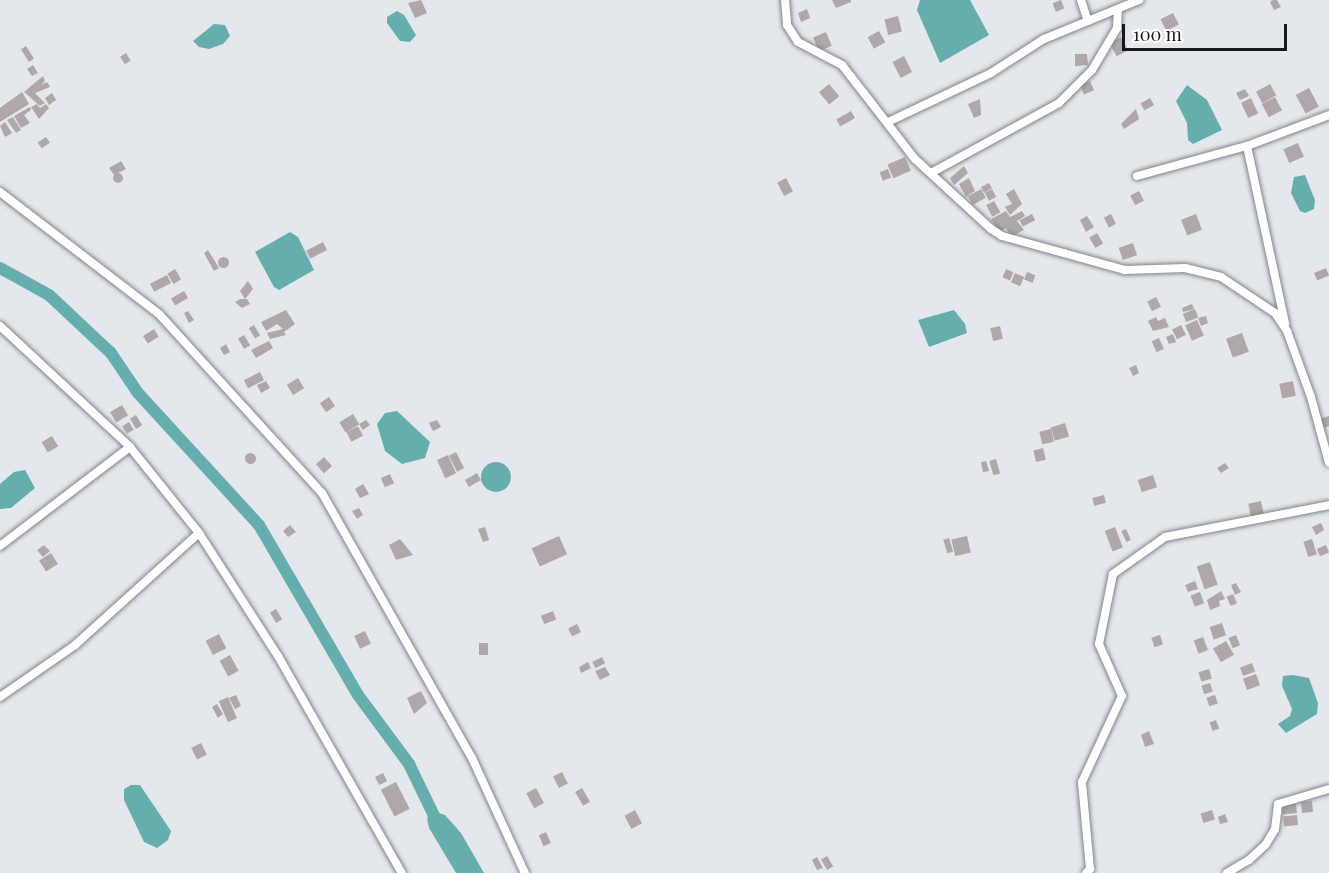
<!DOCTYPE html>
<html>
<head>
<meta charset="utf-8">
<style>
  body { margin:0 }
  #map { position:relative; width:1329px; height:873px; overflow:hidden; background:#e4e8ed; font-family:"Playfair Display",serif }
  div>[style] { position:absolute }
  .water>* { inset:0; background:#66aeae }
  .round { border-radius:50% }
  .canal>* { height:12px; margin:-6px; padding:0 6px; transform-origin:6px; border-radius:6px; background:#66aeae }
  .building>* { inset:0; background:#afa7aa; transform-origin:0 0 }
  .roads { filter:drop-shadow(0 0 2px #81848a) drop-shadow(0 0 2px #81848a) }
  .street>* { height:8px; margin:-4px; padding:0 4px; transform-origin:4px; border-radius:4px; background:#fff }
  span { translate:-50% -50%; white-space:nowrap; text-align:center; line-height:1.15; -webkit-text-stroke:4.5px #fff; paint-order:stroke }
  .scale { position:absolute; left:1122px; top:24px; width:165px; height:27px; box-sizing:border-box; border:3px solid #17181a; border-top:0; padding-left:8px; font-size:18px; line-height:21px; white-space:nowrap; color:#17181a; -webkit-text-stroke:4px #fff; paint-order:stroke }
</style>
</head>
<body>
<div id="map">
  <div class="water">
    <i style="clip-path:polygon(920px 0,970px 0,989px 35px,940px 63px,917px 10px)"></i>
    <i style="clip-path:polygon(397px 11px,404px 15px,416px 35px,410px 42px,400px 41px,387px 23px,387px 17px)"></i>
    <i style="clip-path:polygon(214px 24px,225px 25px,230px 36px,223px 44px,209px 49px,199px 47px,193px 41px)"></i>
    <i style="clip-path:polygon(1187px 85px,1207px 100px,1222px 130px,1193px 144px,1188px 140px,1187px 123px,1176px 101px)"></i>
    <i style="clip-path:polygon(1305px 175px,1315px 200px,1314px 209px,1305px 213px,1300px 211px,1291px 193px,1294px 177px)"></i>
    <i style="clip-path:polygon(290px 232px,298px 237px,314px 270px,279px 290px,274px 287px,255px 252px)"></i>
    <i style="clip-path:polygon(954px 310px,965px 324px,967px 333px,929px 347px,918px 320px)"></i>
    <i style="clip-path:polygon(397px 411px,430px 442px,425px 458px,402px 464px,385px 451px,377px 424px,385px 413px)"></i>
    <i class="round" style="left:481px;top:462px;width:30px;height:30px"></i>
    <i style="clip-path:polygon(25px 470px,35px 488px,11px 508px,0 509px,0 484px,14px 472px)"></i>
    <i style="clip-path:polygon(1293px 675px,1309px 678px,1318px 703px,1317px 714px,1286px 733px,1278px 724px,1290px 716px,1292px 709px,1282px 686px,1283px 676px)"></i>
    <i style="clip-path:polygon(131px 785px,140px 785px,171px 831px,168px 840px,157px 848px,144px 842px,124px 800px,124px 789px)"></i>
    <i style="clip-path:polygon(436px 812px,445px 815px,461px 833px,484px 873px,456px 873px,429px 828px,427px 818px)"></i>
  </div>
  <div class="canal">
    <i style="left:0;top:268px;width:56px;rotate:28.9deg"></i>
    <i style="left:49px;top:295px;width:85px;rotate:43.1deg"></i>
    <i style="left:111px;top:353px;width:48px;rotate:56deg"></i>
    <i style="left:138px;top:393px;width:179px;rotate:47.5deg"></i>
    <i style="left:259px;top:525px;width:197px;rotate:59.8deg"></i>
    <i style="left:358px;top:695px;width:86px;rotate:53.5deg"></i>
    <i style="left:409px;top:764px;width:69px;rotate:64.2deg"></i>
  </div>
  <div class="building">
    <i style="clip-path:polygon(421px 0,427px 13px,415px 18px,408px 3px)"></i>
    <i style="clip-path:polygon(832px 0,851px 0,851px 2px,836px 8px)"></i>
    <i style="left:1061px;top:0;width:9px;height:9px;rotate:69deg"></i>
    <i style="clip-path:polygon(1273px 0,1277px 0,1281px 7px,1274px 10px,1270px 2px)"></i>
    <i style="clip-path:polygon(807px 9px,810px 18px,801px 22px,798px 13px)"></i>
    <i style="left:1173px;top:13px;width:13px;height:14px;rotate:63deg"></i>
    <i style="left:898px;top:16px;width:16px;height:14px;rotate:76deg"></i>
    <i style="left:879px;top:31px;width:13px;height:13px;rotate:61deg"></i>
    <i style="left:826px;top:32px;width:15px;height:14px;rotate:67deg"></i>
    <i style="left:1121px;top:37px;width:15px;height:13px;rotate:62deg"></i>
    <i style="left:26px;top:46px;width:15px;height:6px;rotate:58deg"></i>
    <i style="left:126px;top:53px;width:9px;height:7px;rotate:58deg"></i>
    <i style="clip-path:polygon(1075px 54px,1087px 54px,1088px 65px,1075px 66px)"></i>
    <i style="left:904px;top:56px;width:18px;height:13px;rotate:63deg"></i>
    <i style="clip-path:polygon(33px 65px,38px 73px,32px 76px,27px 69px)"></i>
    <i style="clip-path:polygon(43px 76px,45px 81px,41px 85px,47px 82px,50px 87px,35px 93px,45px 103px,40px 106px,24px 92px)"></i>
    <i style="left:1090px;top:81px;width:10px;height:11px;rotate:66deg"></i>
    <i style="left:829px;top:84px;width:16px;height:13px;rotate:50deg"></i>
    <i style="left:1270px;top:84px;width:13px;height:16px;rotate:61deg"></i>
    <i style="left:1309px;top:88px;width:21px;height:15px;rotate:62deg"></i>
    <i style="clip-path:polygon(1245px 89px,1249px 96px,1240px 100px,1236px 93px)"></i>
    <i style="clip-path:polygon(22px 92px,29px 104px,0 122px,0 108px)"></i>
    <i style="clip-path:polygon(52px 93px,56px 100px,49px 105px,45px 98px)"></i>
    <i style="left:1275px;top:97px;width:15px;height:15px;rotate:62deg"></i>
    <i style="left:1150px;top:98px;width:8px;height:11px;rotate:60deg"></i>
    <i style="left:1251px;top:98px;width:17px;height:11px;rotate:65deg"></i>
    <i style="clip-path:polygon(980px 99px,981px 115px,974px 118px,968px 104px)"></i>
    <i style="clip-path:polygon(37px 104px,40px 108px,46px 104px,49px 108px,39px 119px,31px 107px)"></i>
    <i style="clip-path:polygon(30px 107px,31px 110px,24px 115px,30px 123px,21px 128px,14px 116px)"></i>
    <i style="clip-path:polygon(1136px 109px,1139px 119px,1124px 129px,1121px 124px)"></i>
    <i style="left:851px;top:111px;width:8px;height:17px;rotate:60deg"></i>
    <i style="clip-path:polygon(13px 117px,21px 130px,16px 133px,7px 120px)"></i>
    <i style="clip-path:polygon(5px 122px,12px 133px,5px 137px,0 126px)"></i>
    <i style="left:46px;top:137px;width:7px;height:10px;rotate:56deg"></i>
    <i style="left:1298px;top:143px;width:15px;height:16px;rotate:67deg"></i>
    <i style="left:905px;top:157px;width:15px;height:19px;rotate:67deg"></i>
    <i style="clip-path:polygon(121px 161px,126px 169px,114px 175px,109px 168px)"></i>
    <i style="clip-path:polygon(964px 166px,968px 173px,954px 185px,950px 178px)"></i>
    <i style="left:888px;top:169px;width:9px;height:9px;rotate:69deg"></i>
    <i class="round" style="left:113px;top:173px;width:10px;height:10px"></i>
    <i style="left:786px;top:178px;width:15px;height:10px;rotate:62deg"></i>
    <i style="clip-path:polygon(969px 178px,975px 191px,966px 197px,959px 184px)"></i>
    <i style="clip-path:polygon(989px 183px,992px 188px,984px 193px,981px 187px)"></i>
    <i style="left:981px;top:189px;width:10px;height:15px;rotate:61deg"></i>
    <i style="left:992px;top:189px;width:9px;height:8px;rotate:63deg"></i>
    <i style="clip-path:polygon(1014px 189px,1022px 204px,1010px 215px,1005px 207px,1012px 204px,1006px 194px)"></i>
    <i style="left:1139px;top:191px;width:11px;height:10px;rotate:63deg"></i>
    <i style="left:994px;top:201px;width:13px;height:9px;rotate:61deg"></i>
    <i style="clip-path:polygon(1006px 211px,1010px 217px,1022px 211px,1025px 216px,1017px 221px,1024px 230px,1011px 237px,1006px 228px,1000px 232px,991px 219px)"></i>
    <i style="left:1032px;top:214px;width:7px;height:14px;rotate:63deg"></i>
    <i style="left:1111px;top:214px;width:11px;height:8px;rotate:63deg"></i>
    <i style="left:1196px;top:214px;width:17px;height:16px;rotate:69deg"></i>
    <i style="clip-path:polygon(1087px 216px,1094px 227px,1086px 232px,1080px 220px)"></i>
    <i style="left:1097px;top:233px;width:12px;height:9px;rotate:59deg"></i>
    <i style="left:323px;top:242px;width:9px;height:19px;rotate:63deg"></i>
    <i style="left:1133px;top:243px;width:13px;height:15px;rotate:72deg"></i>
    <i style="clip-path:polygon(208px 250px,219px 268px,214px 271px,204px 253px)"></i>
    <i class="round" style="left:217.5px;top:256.5px;width:11px;height:11px"></i>
    <i style="left:1326px;top:268px;width:8px;height:13px;rotate:67deg"></i>
    <i style="left:175px;top:269px;width:12px;height:9px;rotate:59deg"></i>
    <i style="left:1006px;top:269px;width:8px;height:9px;rotate:23deg"></i>
    <i style="left:1027px;top:272px;width:9px;height:8px;rotate:21deg"></i>
    <i style="left:1015px;top:273px;width:10px;height:10px;rotate:24deg"></i>
    <i style="left:167px;top:275px;width:9px;height:19px;rotate:63deg"></i>
    <i style="clip-path:polygon(248px 281px,253px 289px,245px 299px,240px 291px)"></i>
    <i style="left:184px;top:291px;width:8px;height:15px;rotate:60deg"></i>
    <i style="left:1156px;top:297px;width:11px;height:10px;rotate:63deg"></i>
    <i style="clip-path:polygon(240px 299px,247px 299px,250px 304px,242px 308px,235px 302px)"></i>
    <i style="clip-path:polygon(1192px 304px,1194px 309px,1183px 312px,1182px 308px)"></i>
    <i style="left:1195px;top:309px;width:9px;height:13px;rotate:69deg"></i>
    <i style="clip-path:polygon(286px 310px,295px 324px,284px 332px,286px 335px,270px 339px,267px 333px,283px 329px,277px 324px,266px 331px,261px 322px)"></i>
    <i style="clip-path:polygon(188px 311px,194px 320px,189px 323px,184px 313px)"></i>
    <i style="clip-path:polygon(1206px 316px,1208px 323px,1201px 326px,1198px 318px)"></i>
    <i style="clip-path:polygon(1156px 317px,1158px 321px,1165px 318px,1169px 327px,1153px 331px,1148px 321px)"></i>
    <i style="left:1197px;top:320px;width:17px;height:13px;rotate:66deg"></i>
    <i style="left:254px;top:325px;width:12px;height:6px;rotate:59deg"></i>
    <i style="left:1181px;top:325px;width:11px;height:10px;rotate:63deg"></i>
    <i style="left:1000px;top:326px;width:13px;height:10px;rotate:77deg"></i>
    <i style="left:154px;top:329px;width:9px;height:13px;rotate:58deg"></i>
    <i style="left:1242px;top:333px;width:20px;height:17px;rotate:70deg"></i>
    <i style="clip-path:polygon(1173px 334px,1176px 342px,1169px 344px,1166px 337px)"></i>
    <i style="left:244px;top:335px;width:12px;height:7px;rotate:59deg"></i>
    <i style="left:1159px;top:338px;width:12px;height:8px;rotate:66deg"></i>
    <i style="clip-path:polygon(269px 341px,273px 348px,256px 358px,251px 350px)"></i>
    <i style="clip-path:polygon(226px 344px,230px 352px,224px 355px,220px 348px)"></i>
    <i style="clip-path:polygon(1136px 365px,1139px 373px,1133px 376px,1129px 368px)"></i>
    <i style="left:260px;top:372px;width:9px;height:18px;rotate:63deg"></i>
    <i style="left:298px;top:378px;width:12px;height:13px;rotate:59deg"></i>
    <i style="clip-path:polygon(266px 381px,270px 388px,261px 393px,257px 385px)"></i>
    <i style="left:1293px;top:381px;width:15px;height:14px;rotate:79deg"></i>
    <i style="left:329px;top:397px;width:11px;height:11px;rotate:56deg"></i>
    <i style="left:122px;top:405px;width:12px;height:14px;rotate:59deg"></i>
    <i style="left:353px;top:414px;width:12px;height:16px;rotate:59deg"></i>
    <i style="left:136px;top:415px;width:12px;height:7px;rotate:59deg"></i>
    <i style="clip-path:polygon(1329px 416px,1329px 426px,1323px 428px,1319px 419px)"></i>
    <i style="clip-path:polygon(366px 420px,370px 425px,363px 430px,359px 424px)"></i>
    <i style="clip-path:polygon(437px 420px,441px 427px,433px 431px,429px 423px)"></i>
    <i style="left:129px;top:422px;width:9px;height:8px;rotate:58deg"></i>
    <i style="left:1065px;top:423px;width:14px;height:15px;rotate:73deg"></i>
    <i style="left:358px;top:426px;width:11px;height:13px;rotate:63deg"></i>
    <i style="left:1051px;top:429px;width:13px;height:12px;rotate:77deg"></i>
    <i style="left:52px;top:436px;width:12px;height:12px;rotate:59deg"></i>
    <i style="left:1043px;top:448px;width:12px;height:10px;rotate:76deg"></i>
    <i style="left:456px;top:452px;width:18px;height:8px;rotate:63deg"></i>
    <i class="round" style="left:244.5px;top:452.5px;width:11px;height:11px"></i>
    <i style="left:448px;top:455px;width:20px;height:12px;rotate:66deg"></i>
    <i style="left:324px;top:457px;width:12px;height:11px;rotate:48deg"></i>
    <i style="left:996px;top:459px;width:15px;height:7px;rotate:74deg"></i>
    <i style="clip-path:polygon(986px 461px,989px 471px,983px 472px,981px 462px)"></i>
    <i style="clip-path:polygon(1225px 463px,1229px 468px,1221px 473px,1217px 468px)"></i>
    <i style="left:477px;top:473px;width:8px;height:14px;rotate:60deg"></i>
    <i style="left:390px;top:474px;width:10px;height:10px;rotate:66deg"></i>
    <i style="left:1153px;top:475px;width:13px;height:16px;rotate:72deg"></i>
    <i style="clip-path:polygon(363px 484px,369px 494px,360px 498px,355px 489px)"></i>
    <i style="left:1104px;top:495px;width:8px;height:12px;rotate:76deg"></i>
    <i style="left:1261px;top:501px;width:14px;height:13px;rotate:78deg"></i>
    <i style="clip-path:polygon(359px 508px,363px 515px,357px 519px,352px 511px)"></i>
    <i style="clip-path:polygon(1321px 523px,1324px 530px,1316px 535px,1312px 527px)"></i>
    <i style="clip-path:polygon(290px 525px,296px 532px,288px 537px,283px 531px)"></i>
    <i style="clip-path:polygon(485px 527px,489px 540px,483px 542px,478px 529px)"></i>
    <i style="left:1115px;top:527px;width:22px;height:11px;rotate:69deg"></i>
    <i style="left:1126px;top:529px;width:12px;height:5px;rotate:66deg"></i>
    <i style="left:559px;top:536px;width:20px;height:30px;rotate:66deg"></i>
    <i style="left:967px;top:536px;width:17px;height:16px;rotate:77deg"></i>
    <i style="left:949px;top:538px;width:14px;height:6px;rotate:73deg"></i>
    <i style="clip-path:polygon(400px 539px,413px 555px,396px 560px,389px 545px)"></i>
    <i style="left:1312px;top:539px;width:16px;height:9px;rotate:72deg"></i>
    <i style="clip-path:polygon(44px 545px,50px 551px,43px 557px,37px 550px)"></i>
    <i style="left:1326px;top:545px;width:8px;height:10px;rotate:67deg"></i>
    <i style="left:51px;top:553px;width:13px;height:14px;rotate:58deg"></i>
    <i style="left:1210px;top:562px;width:24px;height:14px;rotate:71deg"></i>
    <i style="clip-path:polygon(1195px 581px,1198px 589px,1188px 592px,1185px 585px)"></i>
    <i style="clip-path:polygon(1236px 583px,1241px 592px,1235px 595px,1231px 585px)"></i>
    <i style="clip-path:polygon(1221px 591px,1225px 599px,1219px 601px,1220px 606px,1210px 610px,1207px 600px)"></i>
    <i style="left:1200px;top:592px;width:12px;height:10px;rotate:70deg"></i>
    <i style="left:1233px;top:594px;width:10px;height:7px;rotate:66deg"></i>
    <i style="left:276px;top:609px;width:12px;height:7px;rotate:59deg"></i>
    <i style="left:553px;top:611px;width:9px;height:13px;rotate:69deg"></i>
    <i style="left:1222px;top:623px;width:13px;height:13px;rotate:72deg"></i>
    <i style="left:577px;top:624px;width:9px;height:10px;rotate:63deg"></i>
    <i style="left:365px;top:631px;width:14px;height:12px;rotate:65deg"></i>
    <i style="left:219px;top:634px;width:16px;height:15px;rotate:63deg"></i>
    <i style="left:1160px;top:635px;width:10px;height:9px;rotate:73deg"></i>
    <i style="left:1236px;top:635px;width:11px;height:8px;rotate:68deg"></i>
    <i style="left:1203px;top:637px;width:14px;height:10px;rotate:69deg"></i>
    <i style="left:1226px;top:641px;width:16px;height:15px;rotate:60deg"></i>
    <i style="left:479px;top:643px;width:9px;height:12px"></i>
    <i style="left:230px;top:655px;width:18px;height:12px;rotate:61deg"></i>
    <i style="left:602px;top:657px;width:7px;height:11px;rotate:63deg"></i>
    <i style="clip-path:polygon(588px 662px,591px 668px,581px 673px,579px 667px)"></i>
    <i style="left:1252px;top:663px;width:9px;height:13px;rotate:69deg"></i>
    <i style="clip-path:polygon(605px 667px,610px 675px,600px 680px,595px 671px)"></i>
    <i style="left:1209px;top:669px;width:10px;height:11px;rotate:73deg"></i>
    <i style="left:1256px;top:674px;width:12px;height:14px;rotate:70deg"></i>
    <i style="left:1210px;top:683px;width:9px;height:9px;rotate:72deg"></i>
    <i style="clip-path:polygon(421px 691px,427px 703px,414px 714px,407px 698px)"></i>
    <i style="clip-path:polygon(236px 695px,241px 706px,235px 709px,229px 698px)"></i>
    <i style="left:1215px;top:695px;width:9px;height:9px;rotate:72deg"></i>
    <i style="left:228px;top:697px;width:23px;height:10px;rotate:67deg"></i>
    <i style="clip-path:polygon(217px 704px,223px 714px,218px 718px,212px 707px)"></i>
    <i style="left:1216px;top:720px;width:9px;height:7px;rotate:69deg"></i>
    <i style="clip-path:polygon(1149px 731px,1154px 744px,1145px 747px,1141px 735px)"></i>
    <i style="left:201px;top:743px;width:13px;height:11px;rotate:63deg"></i>
    <i style="left:562px;top:772px;width:13px;height:10px;rotate:63deg"></i>
    <i style="left:383px;top:773px;width:9px;height:9px;rotate:63deg"></i>
    <i style="left:396px;top:782px;width:30px;height:17px;rotate:63deg"></i>
    <i style="left:536px;top:788px;width:17px;height:11px;rotate:62deg"></i>
    <i style="left:582px;top:788px;width:16px;height:8px;rotate:60deg"></i>
    <i style="left:1312px;top:801px;width:11px;height:11px;rotate:85deg"></i>
    <i style="left:1296px;top:804px;width:9px;height:14px;rotate:84deg"></i>
    <i style="left:635px;top:810px;width:15px;height:12px;rotate:62deg"></i>
    <i style="left:1212px;top:810px;width:10px;height:12px;rotate:73deg"></i>
    <i style="clip-path:polygon(1225px 814px,1228px 822px,1220px 824px,1218px 817px)"></i>
    <i style="left:1297px;top:815px;width:10px;height:14px;rotate:84deg"></i>
    <i style="left:546px;top:832px;width:12px;height:8px;rotate:66deg"></i>
    <i style="left:827px;top:856px;width:12px;height:7px;rotate:59deg"></i>
    <i style="clip-path:polygon(817px 857px,823px 868px,817px 870px,812px 860px)"></i>
  </div>
  <div class="roads">
    <div class="street">
      <i style="left:785px;top:0;width:25px;rotate:85deg"></i>
      <i style="left:787px;top:25px;width:20px;rotate:57deg"></i>
      <i style="left:798px;top:42px;width:50px;rotate:27.6deg"></i>
      <i style="left:842px;top:65px;width:119px;rotate:52.2deg"></i>
      <i style="left:915px;top:159px;width:103px;rotate:42.6deg"></i>
      <i style="left:991px;top:229px;width:13px;rotate:32deg"></i>
      <i style="left:1002px;top:236px;width:128px;rotate:15.5deg"></i>
      <i style="left:1125px;top:270px;width:60px;rotate:-1.9deg"></i>
      <i style="left:1185px;top:268px;width:37px;rotate:14deg"></i>
      <i style="left:1221px;top:277px;width:65px;rotate:33.7deg"></i>
      <i style="left:1275px;top:313px;width:22px;rotate:56deg"></i>
      <i style="left:1287px;top:331px;width:70px;rotate:70deg"></i>
      <i style="left:1311px;top:397px;width:68px;rotate:74.7deg"></i>
      <i style="left:1081px;top:0;width:22px;rotate:72deg"></i>
      <i style="left:888px;top:122px;width:114px;rotate:-25.4deg"></i>
      <i style="left:991px;top:73px;width:63px;rotate:-32.7deg"></i>
      <i style="left:1044px;top:39px;width:103px;rotate:-22.3deg"></i>
      <i style="left:1247px;top:146px;width:88px;rotate:-20.7deg"></i>
      <i style="left:931px;top:173px;width:146px;rotate:-28.7deg"></i>
      <i style="left:1059px;top:103px;width:47px;rotate:-45deg"></i>
      <i style="left:1092px;top:70px;width:49px;rotate:-59.2deg"></i>
      <i style="left:1117px;top:28px;width:19px;rotate:-87deg"></i>
      <i style="left:1137px;top:176px;width:114px;rotate:-15.3deg"></i>
      <i style="left:1247px;top:146px;width:182px;rotate:77.9deg"></i>
      <i style="left:0;top:192px;width:200px;rotate:37.5deg"></i>
      <i style="left:159px;top:314px;width:242px;rotate:47.7deg"></i>
      <i style="left:322px;top:493px;width:305px;rotate:60.5deg"></i>
      <i style="left:472px;top:758px;width:127px;rotate:65.3deg"></i>
      <i style="left:0;top:326px;width:178px;rotate:42.9deg"></i>
      <i style="left:130px;top:447px;width:110px;rotate:51.3deg"></i>
      <i style="left:199px;top:533px;width:146px;rotate:57.3deg"></i>
      <i style="left:278px;top:656px;width:250px;rotate:60.3deg"></i>
      <i style="left:0;top:546px;width:163px;rotate:-37.3deg"></i>
      <i style="left:0;top:697px;width:91px;rotate:-34.7deg"></i>
      <i style="left:75px;top:645px;width:167px;rotate:-42.1deg"></i>
      <i style="left:1086px;top:873px;width:6px;rotate:-45deg"></i>
      <i style="left:1090px;top:869px;width:87px;rotate:-95.3deg"></i>
      <i style="left:1082px;top:782px;width:95px;rotate:-65.1deg"></i>
      <i style="left:1122px;top:696px;width:57px;rotate:-113.9deg"></i>
      <i style="left:1099px;top:644px;width:71px;rotate:-78.7deg"></i>
      <i style="left:1113px;top:574px;width:64px;rotate:-35.4deg"></i>
      <i style="left:1165px;top:537px;width:167px;rotate:-11deg"></i>
      <i style="left:1227px;top:873px;width:26px;rotate:-31deg"></i>
      <i style="left:1249px;top:860px;width:23px;rotate:-43deg"></i>
      <i style="left:1266px;top:844px;width:17px;rotate:-59deg"></i>
      <i style="left:1275px;top:829px;width:25px;rotate:-83deg"></i>
      <i style="left:1278px;top:804px;width:53px;rotate:-16.4deg"></i>
    </div>
  </div>
  <div class="scale">100 m</div>
</div>
</body>
</html>
